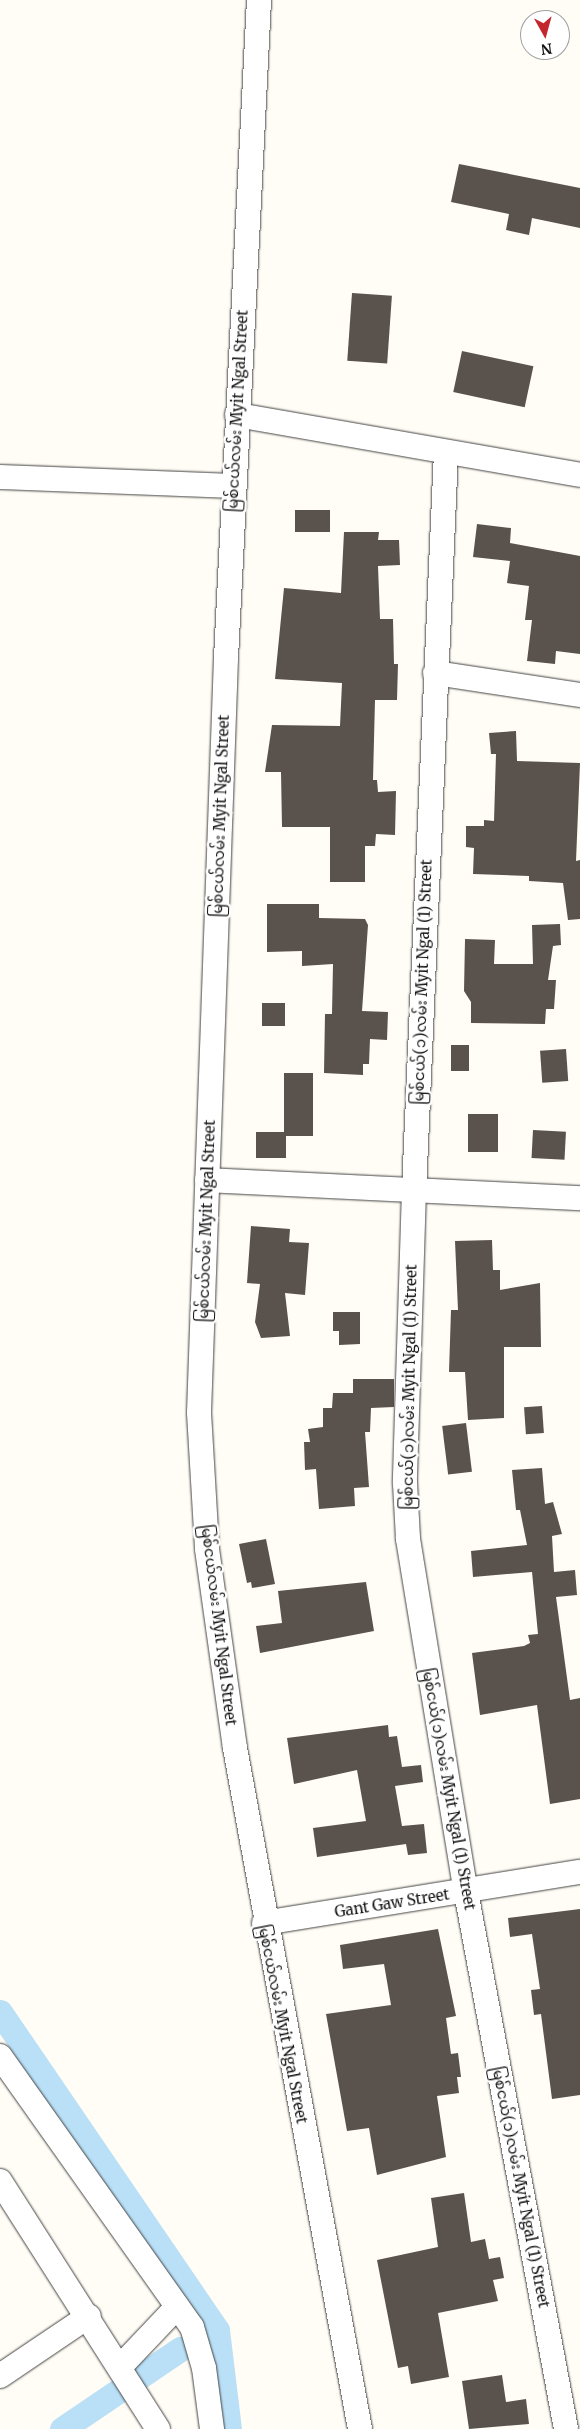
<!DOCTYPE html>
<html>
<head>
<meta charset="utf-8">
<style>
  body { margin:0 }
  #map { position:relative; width:580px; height:2429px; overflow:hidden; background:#fffdf5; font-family:Merriweather,"Noto Sans Myanmar",serif }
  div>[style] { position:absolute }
  .canal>* { height:25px; margin:-12.5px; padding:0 12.5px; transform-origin:12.5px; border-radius:12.5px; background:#b9e0f7 }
  .building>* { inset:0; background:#5a524d; transform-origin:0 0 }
  .roads { filter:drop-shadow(0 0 1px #444) drop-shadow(0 0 1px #444) }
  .minor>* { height:24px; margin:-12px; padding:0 12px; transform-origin:12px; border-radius:12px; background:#fff }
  span { translate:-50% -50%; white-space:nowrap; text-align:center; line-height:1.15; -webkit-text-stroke:5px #fff; paint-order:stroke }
  .street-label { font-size:15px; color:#111 }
  .north { position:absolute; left:520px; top:10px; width:50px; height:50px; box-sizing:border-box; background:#fff; border:1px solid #a0a0a0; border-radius:50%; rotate:173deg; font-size:14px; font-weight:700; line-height:20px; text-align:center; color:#111 }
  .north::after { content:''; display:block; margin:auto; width:18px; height:22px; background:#c4262e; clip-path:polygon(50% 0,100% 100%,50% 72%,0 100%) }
</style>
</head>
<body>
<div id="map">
  <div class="canal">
    <i style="left:0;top:2012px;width:385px;rotate:55.7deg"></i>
    <i style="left:217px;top:2330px;width:100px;rotate:83.1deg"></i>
    <i style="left:62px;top:2429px;width:143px;rotate:-34.1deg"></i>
  </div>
  <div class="building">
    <i style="clip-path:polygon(459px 164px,580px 188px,580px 228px,532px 218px,529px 235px,506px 230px,509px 214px,451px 202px)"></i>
    <i style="left:352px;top:293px;width:40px;height:68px;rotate:4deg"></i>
    <i style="left:462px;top:351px;width:73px;height:42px;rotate:12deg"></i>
    <i style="left:295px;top:510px;width:35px;height:22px"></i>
    <i style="clip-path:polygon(477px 524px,511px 528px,510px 543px,580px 556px,580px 654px,556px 651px,555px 664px,527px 661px,532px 620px,525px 620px,529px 586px,507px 583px,510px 561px,473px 557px)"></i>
    <i style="clip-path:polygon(344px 532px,379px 532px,378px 540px,399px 540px,400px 565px,378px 566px,380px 619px,393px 619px,394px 664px,398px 664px,397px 700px,375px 700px,373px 780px,377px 780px,378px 792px,396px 791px,395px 835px,376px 834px,375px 846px,365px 846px,365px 882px,330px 882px,330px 827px,282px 827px,281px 772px,265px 772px,272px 725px,340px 726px,342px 683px,275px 679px,284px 588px,341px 593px)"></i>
    <i style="clip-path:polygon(516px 731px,517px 761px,580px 763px,576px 861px,580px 860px,580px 919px,568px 920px,563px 883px,529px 881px,529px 876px,473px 874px,474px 848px,466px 847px,466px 826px,484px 826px,484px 820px,494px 821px,496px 754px,491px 754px,489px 733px)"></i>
    <i style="clip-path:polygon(267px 904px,319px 904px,319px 918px,365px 919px,368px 925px,362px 1011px,388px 1012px,387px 1040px,370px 1039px,369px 1064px,363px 1064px,363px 1075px,324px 1073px,325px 1014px,332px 1014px,333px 964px,302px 966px,302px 951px,267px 952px)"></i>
    <i style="clip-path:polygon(560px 924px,561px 945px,553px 946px,548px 980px,556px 980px,554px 1009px,546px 1009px,545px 1024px,471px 1023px,471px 1002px,464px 991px,465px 939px,495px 940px,494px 964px,533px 964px,532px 925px)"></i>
    <i style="left:285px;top:1003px;width:23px;height:23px;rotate:90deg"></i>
    <i style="left:451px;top:1045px;width:18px;height:26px"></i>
    <i style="left:566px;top:1049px;width:32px;height:26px;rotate:86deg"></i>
    <i style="left:313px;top:1073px;width:63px;height:29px;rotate:90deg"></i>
    <i style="left:468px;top:1114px;width:30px;height:38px"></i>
    <i style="left:533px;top:1130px;width:33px;height:28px;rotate:3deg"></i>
    <i style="left:256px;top:1132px;width:30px;height:26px"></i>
    <i style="clip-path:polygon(251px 1226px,290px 1229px,289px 1242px,309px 1243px,305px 1295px,285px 1293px,290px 1336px,261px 1338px,255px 1322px,260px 1284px,247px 1283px)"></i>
    <i style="clip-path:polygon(492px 1240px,493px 1270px,500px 1270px,500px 1290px,540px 1283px,541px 1347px,504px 1347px,504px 1418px,468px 1420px,465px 1372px,449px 1372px,451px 1310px,458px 1310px,455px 1241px)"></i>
    <i style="clip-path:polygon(333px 1312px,360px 1312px,360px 1344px,339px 1345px,339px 1331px,333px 1331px)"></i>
    <i style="clip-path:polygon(353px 1379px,394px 1379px,394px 1407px,371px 1408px,370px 1432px,365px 1432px,369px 1487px,354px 1488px,355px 1506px,319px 1509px,316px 1469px,305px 1470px,304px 1442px,310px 1442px,308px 1429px,323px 1427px,323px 1408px,332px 1408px,333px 1393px,353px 1393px)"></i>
    <i style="left:542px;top:1406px;width:27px;height:18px;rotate:86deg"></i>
    <i style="left:466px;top:1423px;width:49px;height:24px;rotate:83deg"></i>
    <i style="clip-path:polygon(542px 1468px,545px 1504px,553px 1502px,562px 1534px,552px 1536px,554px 1572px,575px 1570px,577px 1595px,556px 1597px,570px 1700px,580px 1698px,580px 1799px,550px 1804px,537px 1705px,480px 1715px,472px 1653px,524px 1646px,530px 1643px,528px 1635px,538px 1634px,532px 1572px,473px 1577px,471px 1551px,527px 1545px,520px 1510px,516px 1510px,512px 1470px)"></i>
    <i style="clip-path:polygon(266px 1539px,275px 1584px,252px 1588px,251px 1582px,247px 1583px,239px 1544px)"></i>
    <i style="clip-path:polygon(366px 1582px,374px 1631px,260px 1653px,256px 1626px,282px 1623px,278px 1591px)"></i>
    <i style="clip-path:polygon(388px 1725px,389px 1737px,397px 1736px,402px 1767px,421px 1765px,423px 1782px,395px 1786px,402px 1826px,424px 1824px,427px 1853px,408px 1855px,406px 1844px,317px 1857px,313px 1828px,366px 1821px,357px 1770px,294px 1784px,287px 1738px)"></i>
    <i style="clip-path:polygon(580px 1909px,580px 2095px,552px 2099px,541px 2014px,534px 2015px,531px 1990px,540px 1989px,532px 1934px,510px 1937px,508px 1918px)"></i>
    <i style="clip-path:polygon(438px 1929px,456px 2016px,446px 2018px,451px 2054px,458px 2053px,461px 2077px,457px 2077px,459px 2093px,437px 2096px,446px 2157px,377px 2175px,369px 2128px,347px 2131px,326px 2014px,391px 2005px,384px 1964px,343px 1969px,340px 1945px)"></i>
    <i style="clip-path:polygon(464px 2193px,471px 2242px,485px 2239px,489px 2259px,500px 2257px,504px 2278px,493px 2280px,498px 2301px,438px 2313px,449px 2377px,411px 2384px,408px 2366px,398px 2368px,377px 2260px,438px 2247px,431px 2198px)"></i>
    <i style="clip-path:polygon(502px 2375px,506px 2402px,526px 2399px,529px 2424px,469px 2429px,462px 2381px)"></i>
  </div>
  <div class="roads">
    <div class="minor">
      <i style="left:259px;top:0;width:659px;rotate:92.87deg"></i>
      <i style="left:226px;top:658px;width:755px;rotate:92.05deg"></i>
      <i style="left:199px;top:1413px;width:136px;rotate:86.6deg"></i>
      <i style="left:207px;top:1549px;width:201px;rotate:82deg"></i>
      <i style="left:235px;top:1748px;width:692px;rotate:79.6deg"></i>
      <i style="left:237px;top:415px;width:348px;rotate:9.9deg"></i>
      <i style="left:446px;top:452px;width:739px;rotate:92.48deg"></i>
      <i style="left:414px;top:1190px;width:293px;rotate:91.8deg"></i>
      <i style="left:405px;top:1483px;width:56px;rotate:86.9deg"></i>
      <i style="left:408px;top:1539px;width:358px;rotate:80.7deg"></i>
      <i style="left:466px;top:1892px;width:546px;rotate:79.45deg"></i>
      <i style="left:0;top:477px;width:234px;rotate:2.2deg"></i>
      <i style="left:435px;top:673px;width:147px;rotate:8.6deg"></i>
      <i style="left:207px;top:1180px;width:373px;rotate:2.8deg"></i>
      <i style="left:264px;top:1923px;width:320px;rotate:-9.2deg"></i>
      <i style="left:0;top:2056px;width:332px;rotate:54.7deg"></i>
      <i style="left:192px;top:2327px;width:43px;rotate:73.7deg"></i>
      <i style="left:204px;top:2368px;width:62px;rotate:82.5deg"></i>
      <i style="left:0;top:2181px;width:294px;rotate:57.5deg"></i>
      <i style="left:120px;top:2367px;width:83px;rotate:-46.5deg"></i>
      <i style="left:0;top:2376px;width:107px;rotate:-34deg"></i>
    </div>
  </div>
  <div class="street-label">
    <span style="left:237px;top:411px;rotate:-87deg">မြစ်ငယ်လမ်း Myit Ngal Street</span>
    <span style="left:220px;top:816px;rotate:-88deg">မြစ်ငယ်လမ်း Myit Ngal Street</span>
    <span style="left:422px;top:982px;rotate:-88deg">မြစ်ငယ်(၁)လမ်း Myit Ngal (1) Street</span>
    <span style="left:206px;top:1221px;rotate:-88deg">မြစ်ငယ်လမ်း Myit Ngal Street</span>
    <span style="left:409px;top:1387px;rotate:-89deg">မြစ်ငယ်(၁)လမ်း Myit Ngal (1) Street</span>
    <span style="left:219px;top:1625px;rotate:83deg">မြစ်ငယ်လမ်း Myit Ngal Street</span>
    <span style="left:449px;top:1789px;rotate:80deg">မြစ်ငယ်(၁)လမ်း Myit Ngal (1) Street</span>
    <span style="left:392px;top:1903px;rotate:-9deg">Gant Gaw Street</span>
    <span style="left:283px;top:2024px;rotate:79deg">မြစ်ငယ်လမ်း Myit Ngal Street</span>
    <span style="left:521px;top:2187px;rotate:79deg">မြစ်ငယ်(၁)လမ်း Myit Ngal (1) Street</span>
  </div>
  <div class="north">N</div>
</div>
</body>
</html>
